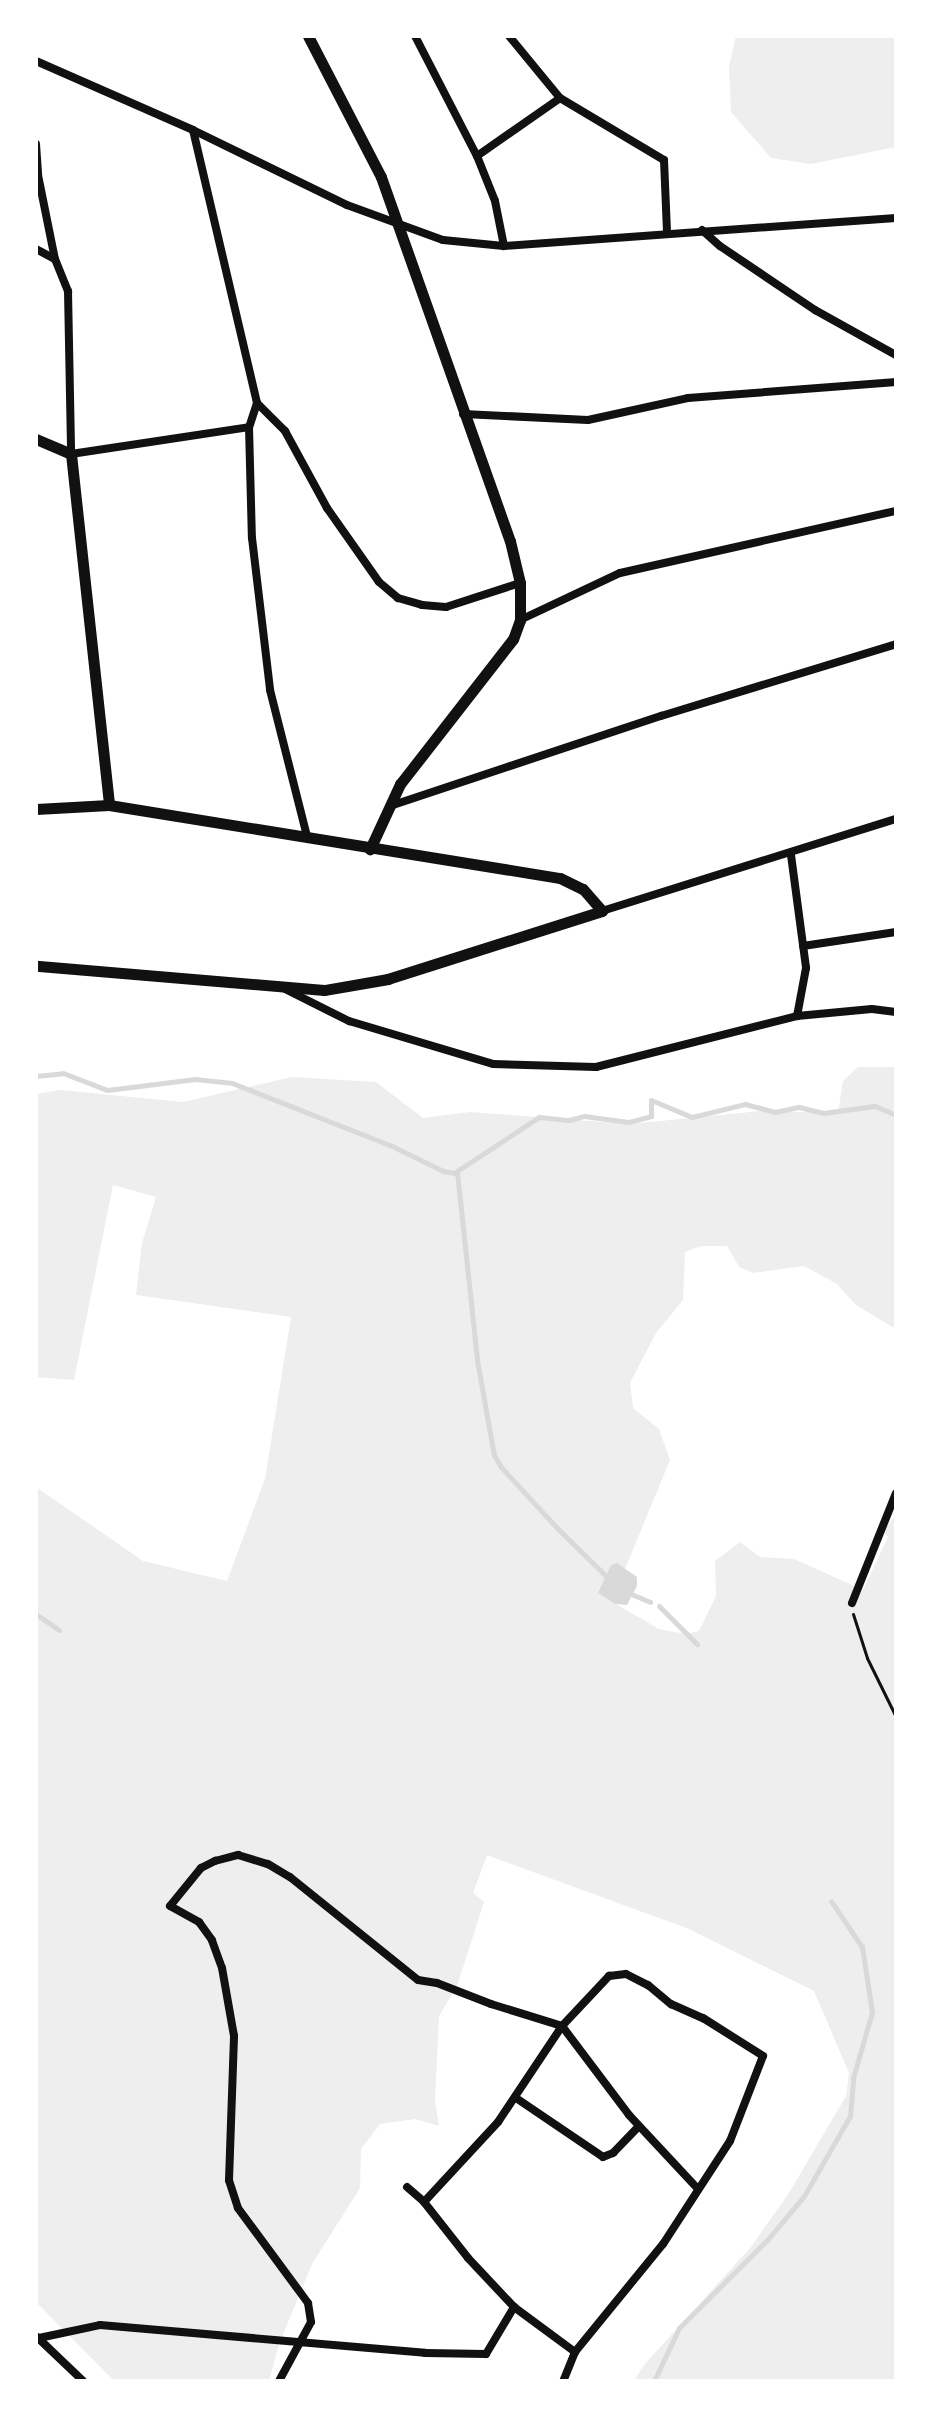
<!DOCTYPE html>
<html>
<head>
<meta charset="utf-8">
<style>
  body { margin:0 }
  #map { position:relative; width:932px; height:2417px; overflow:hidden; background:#fff; font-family:"DejaVu Sans",sans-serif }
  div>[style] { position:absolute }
  .green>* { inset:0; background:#eee }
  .water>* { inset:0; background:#d9d9d9 }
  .stream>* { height:5px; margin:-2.5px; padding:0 2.5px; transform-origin:2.5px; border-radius:2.5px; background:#d9d9d9 }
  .path>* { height:3px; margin:-1.5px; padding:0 1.5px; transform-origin:1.5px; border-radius:1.5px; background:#111 }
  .minor>* { height:8px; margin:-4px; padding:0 4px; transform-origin:4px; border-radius:4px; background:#111 }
  .tertiary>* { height:11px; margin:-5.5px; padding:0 5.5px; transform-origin:5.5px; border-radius:5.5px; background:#111 }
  span { translate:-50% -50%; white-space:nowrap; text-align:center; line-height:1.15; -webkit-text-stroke:6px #fff; paint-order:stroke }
  .frame { position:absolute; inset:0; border:38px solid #fff; pointer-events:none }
</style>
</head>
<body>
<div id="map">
  <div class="green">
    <i style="clip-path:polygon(736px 36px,896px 36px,896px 147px,811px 164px,771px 158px,731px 112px,729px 67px)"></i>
    <i style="clip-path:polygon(858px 1067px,896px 1067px,896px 1329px,856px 1305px,837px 1284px,804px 1266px,753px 1273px,739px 1267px,727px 1246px,701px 1246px,685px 1252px,683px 1300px,656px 1333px,630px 1383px,633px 1408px,659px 1429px,670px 1460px,618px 1586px,607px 1599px,659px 1629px,686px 1634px,699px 1631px,716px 1596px,715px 1561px,740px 1542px,760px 1557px,794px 1559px,863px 1590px,888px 1537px,883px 1531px,896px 1515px,896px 2381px,634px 2381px,644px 2365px,751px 2247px,789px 2193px,846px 2096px,849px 2073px,814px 1991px,689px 1929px,487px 1855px,473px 1893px,484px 1902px,457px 1986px,439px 2016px,435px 2100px,439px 2126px,415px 2119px,380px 2124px,361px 2149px,360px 2188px,312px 2264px,279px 2344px,269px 2381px,114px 2381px,36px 2302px,36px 1487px,143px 1561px,227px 1581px,265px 1479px,291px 1317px,136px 1295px,142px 1243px,156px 1197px,113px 1185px,74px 1380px,36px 1377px,36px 1094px,60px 1090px,183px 1102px,292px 1077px,376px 1082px,423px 1118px,470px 1112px,630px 1124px,760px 1111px,838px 1113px,843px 1081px)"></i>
  </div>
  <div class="water">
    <i style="clip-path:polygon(617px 1563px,637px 1577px,637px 1586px,627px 1605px,615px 1604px,598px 1593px,611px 1565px)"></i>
  </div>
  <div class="stream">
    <i style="left:36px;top:1076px;width:27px;rotate:-6deg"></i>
    <i style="left:63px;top:1073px;width:47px;rotate:21.1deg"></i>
    <i style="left:107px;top:1090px;width:89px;rotate:-7.1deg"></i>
    <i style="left:195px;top:1079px;width:37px;rotate:6deg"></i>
    <i style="left:232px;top:1083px;width:172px;rotate:21.5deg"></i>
    <i style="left:392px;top:1146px;width:57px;rotate:26.1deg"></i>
    <i style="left:443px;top:1171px;width:11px;rotate:10deg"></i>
    <i style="left:454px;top:1173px;width:102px;rotate:-33.4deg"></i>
    <i style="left:539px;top:1117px;width:30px;rotate:6deg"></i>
    <i style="left:569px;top:1120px;width:16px;rotate:-15deg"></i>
    <i style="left:584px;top:1116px;width:45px;rotate:7.6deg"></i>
    <i style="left:629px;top:1122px;width:23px;rotate:-15deg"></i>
    <i style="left:651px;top:1116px;width:16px;rotate:-90deg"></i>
    <i style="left:651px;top:1100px;width:44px;rotate:22.5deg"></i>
    <i style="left:692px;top:1117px;width:55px;rotate:-13.8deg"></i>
    <i style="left:745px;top:1104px;width:31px;rotate:15deg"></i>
    <i style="left:775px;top:1112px;width:25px;rotate:-12deg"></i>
    <i style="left:799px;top:1107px;width:25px;rotate:14deg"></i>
    <i style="left:823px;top:1113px;width:52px;rotate:-7.7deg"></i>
    <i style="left:875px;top:1106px;width:23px;rotate:23deg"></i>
    <i style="left:457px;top:1172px;width:189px;rotate:83.9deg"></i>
    <i style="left:477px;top:1360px;width:97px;rotate:79.9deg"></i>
    <i style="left:494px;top:1455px;width:14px;rotate:60deg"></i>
    <i style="left:501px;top:1467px;width:84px;rotate:47.4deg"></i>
    <i style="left:558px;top:1529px;width:70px;rotate:44.4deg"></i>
    <i style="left:629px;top:1593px;width:23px;rotate:23deg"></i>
    <i style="left:659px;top:1606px;width:54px;rotate:45deg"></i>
    <i style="left:36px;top:1614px;width:28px;rotate:35deg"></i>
    <i style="left:654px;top:2381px;width:59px;rotate:-64.7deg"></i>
    <i style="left:679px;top:2328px;width:126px;rotate:-45deg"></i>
    <i style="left:768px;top:2239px;width:56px;rotate:-50.1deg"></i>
    <i style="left:804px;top:2196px;width:92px;rotate:-60.1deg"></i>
    <i style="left:850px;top:2116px;width:38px;rotate:-85deg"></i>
    <i style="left:853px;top:2078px;width:69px;rotate:-73.9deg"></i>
    <i style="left:872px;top:2012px;width:66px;rotate:-98.7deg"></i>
    <i style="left:862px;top:1947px;width:55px;rotate:-124deg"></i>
  </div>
  <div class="path">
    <i style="left:853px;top:1614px;width:46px;rotate:72.3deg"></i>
    <i style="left:867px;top:1658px;width:66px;rotate:63.8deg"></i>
  </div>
  <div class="minor">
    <i style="left:415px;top:36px;width:135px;rotate:62.7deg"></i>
    <i style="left:477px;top:156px;width:48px;rotate:68.2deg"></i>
    <i style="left:495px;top:201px;width:46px;rotate:78.7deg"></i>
    <i style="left:509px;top:36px;width:80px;rotate:50.6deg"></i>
    <i style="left:560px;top:98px;width:121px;rotate:30.8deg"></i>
    <i style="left:664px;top:160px;width:73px;rotate:87.6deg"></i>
    <i style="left:36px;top:61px;width:171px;rotate:23.7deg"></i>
    <i style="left:193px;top:130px;width:171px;rotate:26deg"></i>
    <i style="left:347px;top:205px;width:102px;rotate:20deg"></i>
    <i style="left:443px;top:240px;width:61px;rotate:5.6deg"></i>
    <i style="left:504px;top:246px;width:393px;rotate:-4.1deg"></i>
    <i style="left:193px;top:130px;width:280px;rotate:76.8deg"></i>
    <i style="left:257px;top:403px;width:25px;rotate:108deg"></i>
    <i style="left:249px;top:427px;width:111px;rotate:88.5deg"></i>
    <i style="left:252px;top:538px;width:153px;rotate:83.2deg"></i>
    <i style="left:270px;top:690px;width:151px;rotate:75.8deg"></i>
    <i style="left:36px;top:144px;width:31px;rotate:86deg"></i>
    <i style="left:38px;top:175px;width:86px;rotate:78.6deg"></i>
    <i style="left:55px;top:259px;width:35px;rotate:68deg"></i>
    <i style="left:68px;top:291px;width:163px;rotate:88.9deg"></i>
    <i style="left:71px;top:454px;width:180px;rotate:-8.6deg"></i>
    <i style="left:477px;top:156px;width:101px;rotate:-34.9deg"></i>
    <i style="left:702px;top:230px;width:24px;rotate:42deg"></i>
    <i style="left:720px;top:246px;width:115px;rotate:34deg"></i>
    <i style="left:815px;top:310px;width:93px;rotate:29.1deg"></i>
    <i style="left:36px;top:249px;width:21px;rotate:28deg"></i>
    <i style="left:257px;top:403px;width:40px;rotate:45deg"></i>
    <i style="left:285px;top:431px;width:88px;rotate:61.4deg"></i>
    <i style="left:327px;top:508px;width:90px;rotate:54.9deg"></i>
    <i style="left:379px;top:582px;width:25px;rotate:40deg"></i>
    <i style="left:398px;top:598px;width:25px;rotate:16deg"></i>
    <i style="left:422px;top:605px;width:24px;rotate:5deg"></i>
    <i style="left:446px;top:607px;width:78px;rotate:-18deg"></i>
    <i style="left:463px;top:414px;width:125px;rotate:2.7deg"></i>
    <i style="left:588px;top:420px;width:102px;rotate:-12.4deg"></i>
    <i style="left:688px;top:398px;width:209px;rotate:-4.4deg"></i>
    <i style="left:520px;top:620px;width:110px;rotate:-25.2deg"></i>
    <i style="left:620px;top:573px;width:283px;rotate:-12.7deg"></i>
    <i style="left:390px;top:806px;width:286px;rotate:-18.4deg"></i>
    <i style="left:661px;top:716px;width:246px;rotate:-17deg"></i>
    <i style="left:791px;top:855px;width:114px;rotate:82.4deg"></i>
    <i style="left:806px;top:968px;width:49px;rotate:100.6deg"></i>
    <i style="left:602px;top:911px;width:308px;rotate:-17.4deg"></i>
    <i style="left:803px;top:946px;width:94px;rotate:-8.6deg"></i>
    <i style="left:285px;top:989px;width:72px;rotate:26.6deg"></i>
    <i style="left:349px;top:1021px;width:150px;rotate:16.6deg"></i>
    <i style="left:493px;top:1064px;width:103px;rotate:1.7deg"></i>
    <i style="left:596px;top:1067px;width:207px;rotate:-14.2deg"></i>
    <i style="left:797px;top:1016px;width:75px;rotate:-5.3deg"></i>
    <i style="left:872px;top:1009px;width:24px;rotate:7deg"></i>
    <i style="left:852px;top:1603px;width:118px;rotate:-68.2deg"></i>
    <i style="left:516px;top:2098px;width:105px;rotate:34.1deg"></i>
    <i style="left:603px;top:2157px;width:11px;rotate:-22deg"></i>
    <i style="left:613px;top:2153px;width:37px;rotate:-46deg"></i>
    <i style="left:407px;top:2187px;width:23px;rotate:41deg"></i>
    <i style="left:424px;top:2202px;width:71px;rotate:51.8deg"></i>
    <i style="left:468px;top:2258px;width:67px;rotate:46.8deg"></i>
    <i style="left:514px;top:2307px;width:76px;rotate:36.4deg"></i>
    <i style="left:424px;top:2202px;width:109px;rotate:-47.2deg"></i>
    <i style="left:498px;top:2122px;width:115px;rotate:-56.3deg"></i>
    <i style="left:562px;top:2026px;width:69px;rotate:-46.8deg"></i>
    <i style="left:609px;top:1976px;width:17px;rotate:-7deg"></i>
    <i style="left:626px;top:1974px;width:25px;rotate:27deg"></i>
    <i style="left:648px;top:1985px;width:30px;rotate:40deg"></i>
    <i style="left:671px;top:2004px;width:35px;rotate:24deg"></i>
    <i style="left:703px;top:2018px;width:71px;rotate:32.3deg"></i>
    <i style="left:763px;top:2056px;width:91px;rotate:111.2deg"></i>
    <i style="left:730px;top:2141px;width:123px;rotate:123deg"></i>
    <i style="left:663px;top:2244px;width:139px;rotate:129.2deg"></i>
    <i style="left:575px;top:2352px;width:31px;rotate:112deg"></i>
    <i style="left:37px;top:2337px;width:64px;rotate:43.7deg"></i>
    <i style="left:39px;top:2338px;width:62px;rotate:-12deg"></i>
    <i style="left:100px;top:2325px;width:326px;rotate:4.9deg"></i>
    <i style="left:425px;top:2353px;width:61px;rotate:0.9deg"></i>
    <i style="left:486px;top:2354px;width:55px;rotate:-59.2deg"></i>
    <i style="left:279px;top:2381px;width:67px;rotate:-61.5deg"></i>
    <i style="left:311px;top:2322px;width:19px;rotate:-99deg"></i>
    <i style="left:308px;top:2303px;width:118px;rotate:-126.4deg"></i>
    <i style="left:238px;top:2208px;width:29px;rotate:-108deg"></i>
    <i style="left:229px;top:2180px;width:144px;rotate:-88deg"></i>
    <i style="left:234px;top:2036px;width:69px;rotate:-100deg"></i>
    <i style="left:222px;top:1968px;width:30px;rotate:-110deg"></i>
    <i style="left:212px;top:1940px;width:22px;rotate:-126deg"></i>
    <i style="left:199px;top:1922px;width:33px;rotate:-151deg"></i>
    <i style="left:170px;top:1906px;width:49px;rotate:-50.8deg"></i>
    <i style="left:201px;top:1868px;width:16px;rotate:-27deg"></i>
    <i style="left:215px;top:1861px;width:24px;rotate:-15deg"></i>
    <i style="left:238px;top:1855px;width:31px;rotate:17deg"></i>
    <i style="left:268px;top:1864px;width:26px;rotate:31deg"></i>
    <i style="left:290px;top:1877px;width:164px;rotate:38.8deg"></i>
    <i style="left:418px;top:1980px;width:19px;rotate:9deg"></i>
    <i style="left:437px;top:1983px;width:58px;rotate:21.3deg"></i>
    <i style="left:491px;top:2004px;width:74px;rotate:17.2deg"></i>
    <i style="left:562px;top:2026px;width:111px;rotate:53deg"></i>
    <i style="left:629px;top:2115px;width:100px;rotate:47deg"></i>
  </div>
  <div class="tertiary">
    <i style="left:308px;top:36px;width:159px;rotate:62.6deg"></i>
    <i style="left:381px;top:177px;width:386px;rotate:70.5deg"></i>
    <i style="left:510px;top:541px;width:43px;rotate:76.6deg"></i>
    <i style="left:520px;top:583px;width:37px;rotate:90deg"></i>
    <i style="left:520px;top:620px;width:20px;rotate:110deg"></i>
    <i style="left:513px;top:639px;width:184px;rotate:127.9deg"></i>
    <i style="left:400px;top:784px;width:72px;rotate:114.8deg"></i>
    <i style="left:36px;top:439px;width:38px;rotate:23deg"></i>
    <i style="left:71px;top:454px;width:353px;rotate:83.8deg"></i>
    <i style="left:36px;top:809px;width:73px;rotate:-3.1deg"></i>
    <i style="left:109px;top:805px;width:457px;rotate:9.2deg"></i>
    <i style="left:560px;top:878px;width:25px;rotate:26deg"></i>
    <i style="left:583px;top:889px;width:29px;rotate:49deg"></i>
    <i style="left:602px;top:911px;width:225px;rotate:162.4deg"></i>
    <i style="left:388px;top:979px;width:65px;rotate:170.2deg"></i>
    <i style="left:324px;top:990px;width:289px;rotate:-175.2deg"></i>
  </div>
  <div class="frame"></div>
</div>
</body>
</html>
